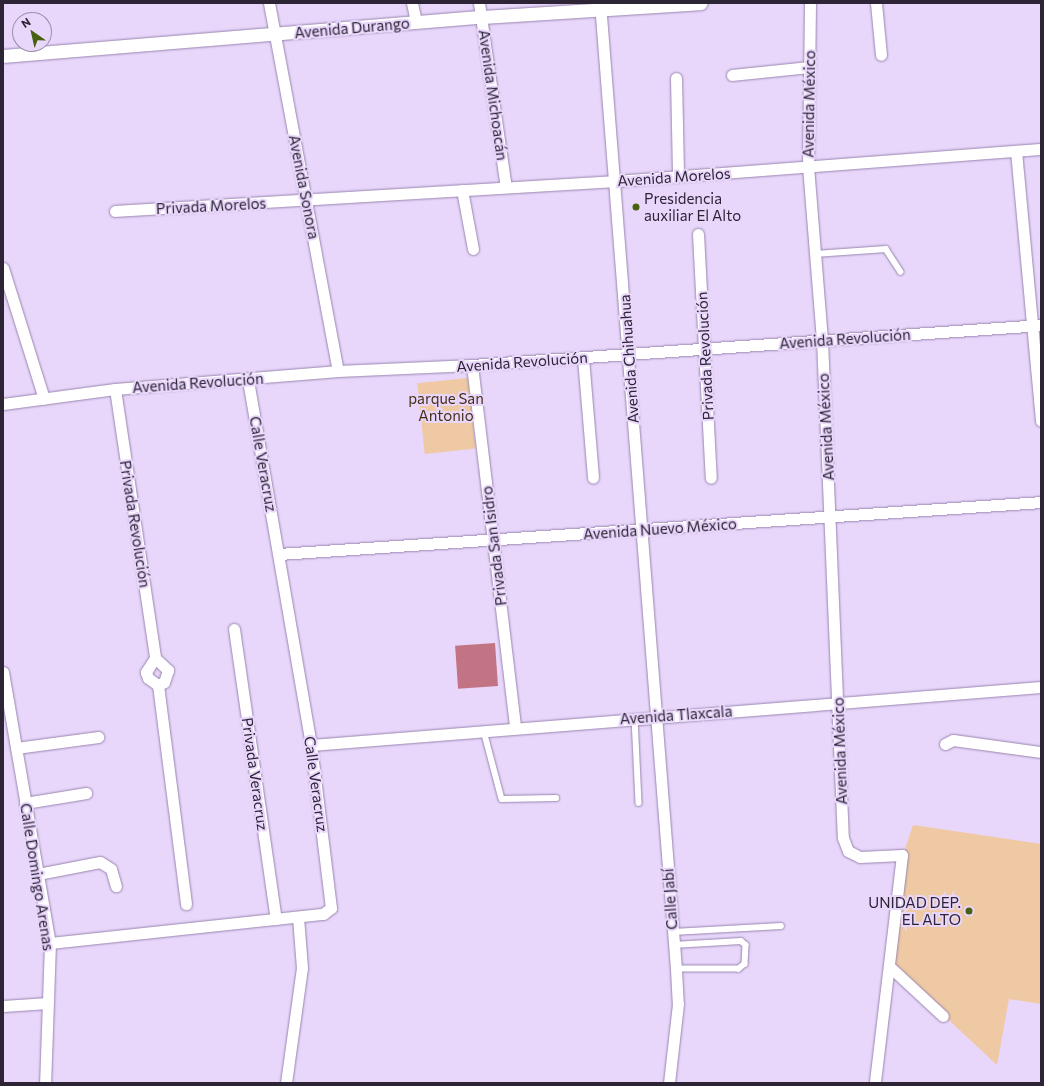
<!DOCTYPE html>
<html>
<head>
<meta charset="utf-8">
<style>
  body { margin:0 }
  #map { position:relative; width:1044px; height:1086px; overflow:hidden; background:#e8d7fb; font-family:Commissioner,sans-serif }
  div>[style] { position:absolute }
  .green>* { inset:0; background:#eec9a3; transform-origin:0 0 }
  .water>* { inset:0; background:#c27384; transform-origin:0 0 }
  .roads { filter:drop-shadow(0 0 1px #9a85af) drop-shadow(0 0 1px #9a85af) }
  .service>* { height:5.5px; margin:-2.75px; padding:0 2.75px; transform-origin:2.75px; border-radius:2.75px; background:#fff }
  .minor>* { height:11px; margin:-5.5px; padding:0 5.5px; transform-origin:5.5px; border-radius:5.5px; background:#fff }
  .tertiary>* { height:13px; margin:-6.5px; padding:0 6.5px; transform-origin:6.5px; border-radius:6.5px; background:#fff }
  .dots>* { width:11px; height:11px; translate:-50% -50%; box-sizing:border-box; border:2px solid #e8d7fb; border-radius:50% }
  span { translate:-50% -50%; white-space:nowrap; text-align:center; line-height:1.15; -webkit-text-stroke:4px #e8d7fb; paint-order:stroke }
  .street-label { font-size:15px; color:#2d2436 }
  .poi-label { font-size:15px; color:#2d2436 }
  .left { translate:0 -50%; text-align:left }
  .right { translate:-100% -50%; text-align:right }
  .park-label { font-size:15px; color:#462e14 }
  .frame { position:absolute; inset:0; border:4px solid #2d2436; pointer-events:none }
  .north { position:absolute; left:12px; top:12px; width:40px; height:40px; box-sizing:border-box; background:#e8d7fb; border:1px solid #9d8fac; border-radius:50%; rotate:326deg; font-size:11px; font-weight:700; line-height:16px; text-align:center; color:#2d2436 }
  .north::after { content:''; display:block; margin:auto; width:14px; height:18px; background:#476111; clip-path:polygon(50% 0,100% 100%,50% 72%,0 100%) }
</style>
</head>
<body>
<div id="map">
  <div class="green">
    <i style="left:468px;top:378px;width:71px;height:51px;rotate:84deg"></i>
    <i style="clip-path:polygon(913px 825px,1041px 844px,1041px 1004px,1009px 999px,997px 1065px,892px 967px,903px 855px)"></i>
  </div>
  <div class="water">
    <i style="left:495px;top:643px;width:43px;height:40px;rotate:86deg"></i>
  </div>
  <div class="roads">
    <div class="service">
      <i style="left:815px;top:254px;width:71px;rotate:-4deg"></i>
      <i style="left:886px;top:249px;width:27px;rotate:57deg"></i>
      <i style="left:635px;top:718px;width:85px;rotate:87.3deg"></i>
      <i style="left:484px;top:731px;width:70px;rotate:75.2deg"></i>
      <i style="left:502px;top:799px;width:54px;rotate:-1.1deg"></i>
      <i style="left:673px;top:932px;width:108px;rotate:-3.2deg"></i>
      <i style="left:673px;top:945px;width:68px;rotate:-3.4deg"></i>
      <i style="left:741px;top:941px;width:6px;rotate:39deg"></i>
      <i style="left:746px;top:945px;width:19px;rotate:93deg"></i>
      <i style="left:745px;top:964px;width:8px;rotate:140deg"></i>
      <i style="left:739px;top:969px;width:63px;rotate:180deg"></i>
    </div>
    <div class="minor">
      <i style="left:269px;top:3px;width:374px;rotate:79.4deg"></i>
      <i style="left:412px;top:3px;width:19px;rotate:78deg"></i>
      <i style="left:479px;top:3px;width:186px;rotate:81.7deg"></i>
      <i style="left:600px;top:3px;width:969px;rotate:85.5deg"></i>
      <i style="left:676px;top:969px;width:35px;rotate:87deg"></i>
      <i style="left:678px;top:1004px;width:80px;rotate:96.5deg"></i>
      <i style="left:810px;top:3px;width:163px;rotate:90.7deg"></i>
      <i style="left:808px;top:166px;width:175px;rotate:85.4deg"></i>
      <i style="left:822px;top:340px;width:498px;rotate:87.6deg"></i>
      <i style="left:843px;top:838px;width:14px;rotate:69deg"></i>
      <i style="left:848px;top:851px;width:13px;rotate:27deg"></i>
      <i style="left:860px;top:857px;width:42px;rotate:-2.7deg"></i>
      <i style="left:902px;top:855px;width:230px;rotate:96.8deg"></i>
      <i style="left:876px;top:3px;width:52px;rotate:84.5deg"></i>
      <i style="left:732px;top:75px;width:77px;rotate:-5.9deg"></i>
      <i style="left:676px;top:78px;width:98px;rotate:88.8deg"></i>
      <i style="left:1016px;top:151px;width:271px;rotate:84.7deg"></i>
      <i style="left:462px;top:190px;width:60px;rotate:79.4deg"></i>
      <i style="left:115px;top:211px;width:501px;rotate:-3.43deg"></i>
      <i style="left:615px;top:181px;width:427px;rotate:-4.3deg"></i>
      <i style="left:698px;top:234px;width:244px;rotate:87deg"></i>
      <i style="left:3px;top:268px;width:137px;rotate:72.6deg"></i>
      <i style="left:583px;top:358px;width:120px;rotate:85.2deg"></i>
      <i style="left:472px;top:365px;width:366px;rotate:83.2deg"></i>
      <i style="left:115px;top:389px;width:272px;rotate:81.5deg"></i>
      <i style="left:3px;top:404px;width:113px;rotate:-7.6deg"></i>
      <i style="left:115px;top:389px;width:224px;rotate:-4.6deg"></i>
      <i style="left:338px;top:371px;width:134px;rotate:-2.6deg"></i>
      <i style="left:472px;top:365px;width:570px;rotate:-4.02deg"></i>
      <i style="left:279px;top:554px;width:764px;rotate:-3.9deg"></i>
      <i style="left:234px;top:629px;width:293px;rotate:81.8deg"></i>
      <i style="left:155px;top:658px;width:18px;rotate:43deg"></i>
      <i style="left:168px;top:670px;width:13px;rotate:108deg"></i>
      <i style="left:164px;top:682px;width:7px;rotate:153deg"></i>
      <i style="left:155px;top:658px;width:17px;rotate:123deg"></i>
      <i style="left:146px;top:672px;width:6px;rotate:72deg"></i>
      <i style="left:148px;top:678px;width:12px;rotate:35deg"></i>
      <i style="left:3px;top:672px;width:275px;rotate:80.2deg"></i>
      <i style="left:50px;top:943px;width:140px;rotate:92deg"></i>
      <i style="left:158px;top:685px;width:221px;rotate:82.7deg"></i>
      <i style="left:945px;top:744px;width:9px;rotate:-27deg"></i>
      <i style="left:953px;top:740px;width:89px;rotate:7.8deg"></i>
      <i style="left:311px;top:745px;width:732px;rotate:-4.54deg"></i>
      <i style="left:16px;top:748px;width:83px;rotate:-7.6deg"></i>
      <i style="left:25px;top:803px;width:62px;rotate:-9.3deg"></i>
      <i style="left:38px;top:874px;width:63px;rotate:-11deg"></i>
      <i style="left:100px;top:862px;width:13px;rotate:32deg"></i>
      <i style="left:111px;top:869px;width:18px;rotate:74deg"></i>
      <i style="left:50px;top:943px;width:275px;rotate:-6.1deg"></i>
      <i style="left:323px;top:914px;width:10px;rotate:-37deg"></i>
      <i style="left:331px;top:908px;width:164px;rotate:-97deg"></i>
      <i style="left:311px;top:745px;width:371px;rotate:-99.8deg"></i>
      <i style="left:890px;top:967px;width:72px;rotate:42.8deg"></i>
      <i style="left:3px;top:1006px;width:45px;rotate:-3.8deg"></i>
      <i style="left:286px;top:1083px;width:116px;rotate:-82.1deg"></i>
      <i style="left:302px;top:968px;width:51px;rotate:-94.5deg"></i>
    </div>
    <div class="tertiary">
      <i style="left:3px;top:56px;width:480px;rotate:-4.7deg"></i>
      <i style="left:481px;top:17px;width:220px;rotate:-3.6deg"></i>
    </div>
  </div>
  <div class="dots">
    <i style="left:636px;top:207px;background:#476111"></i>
    <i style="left:969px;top:911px;background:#476111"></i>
  </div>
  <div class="street-label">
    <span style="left:352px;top:28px;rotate:-5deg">Avenida Durango</span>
    <span style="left:493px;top:95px;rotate:82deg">Avenida Michoacán</span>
    <span style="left:809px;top:104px;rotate:-89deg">Avenida México</span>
    <span style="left:674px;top:177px;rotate:-4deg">Avenida Morelos</span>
    <span style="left:304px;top:187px;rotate:79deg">Avenida Sonora</span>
    <span style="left:211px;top:206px;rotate:-3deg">Privada Morelos</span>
    <span style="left:845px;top:339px;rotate:-4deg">Avenida Revolución</span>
    <span style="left:705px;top:356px;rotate:-93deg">Privada Revolución</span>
    <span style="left:629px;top:359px;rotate:-94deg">Avenida Chihuahua</span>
    <span style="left:522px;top:362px;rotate:-4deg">Avenida Revolución</span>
    <span style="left:198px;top:383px;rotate:-4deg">Avenida Revolución</span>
    <span style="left:826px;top:427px;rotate:-93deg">Avenida México</span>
    <span style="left:263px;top:464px;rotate:80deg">Calle Veracruz</span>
    <span style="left:135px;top:524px;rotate:81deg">Privada Revolución</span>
    <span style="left:660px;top:529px;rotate:-4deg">Avenida Nuevo México</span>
    <span style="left:494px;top:546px;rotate:-97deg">Privada San Isidro</span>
    <span style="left:676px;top:715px;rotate:-4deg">Avenida Tlaxcala</span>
    <span style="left:840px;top:751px;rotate:-92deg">Avenida México</span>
    <span style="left:255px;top:774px;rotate:82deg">Privada Veracruz</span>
    <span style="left:316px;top:784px;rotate:82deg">Calle Veracruz</span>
    <span style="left:37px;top:877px;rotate:81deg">Calle Domingo Arenas</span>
    <span style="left:670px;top:899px;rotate:-94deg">Calle Jabí</span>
  </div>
  <div class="poi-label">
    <span class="left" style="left:644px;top:207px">Presidencia<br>auxiliar El Alto</span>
    <span class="right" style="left:961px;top:911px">UNIDAD DEP.<br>EL ALTO</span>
  </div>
  <div class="park-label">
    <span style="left:446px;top:407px">parque San<br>Antonio</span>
  </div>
  <div class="frame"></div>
  <div class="north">N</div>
</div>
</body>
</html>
